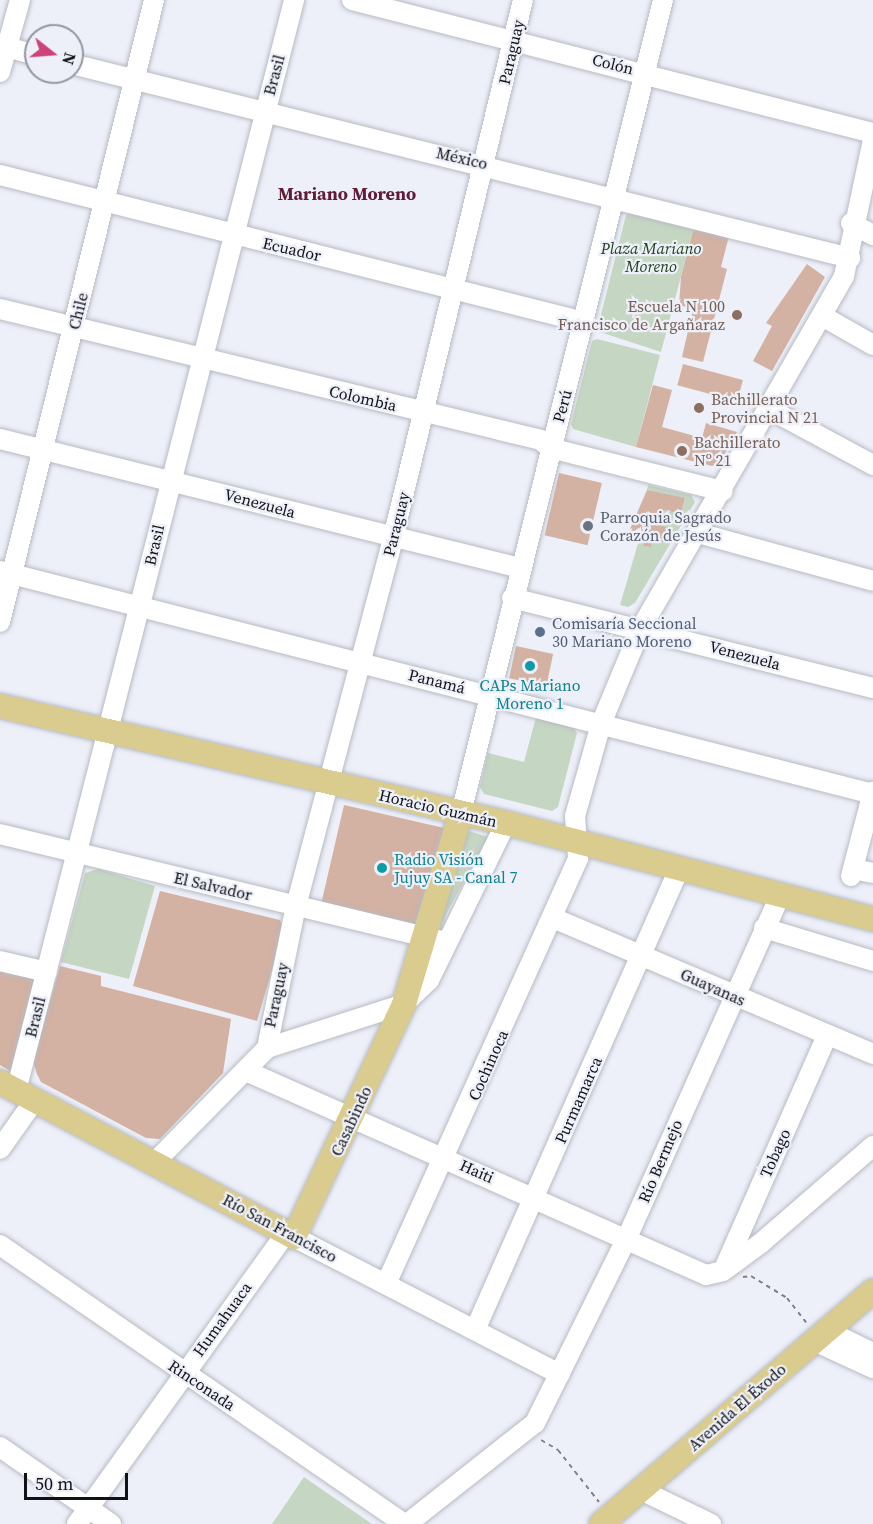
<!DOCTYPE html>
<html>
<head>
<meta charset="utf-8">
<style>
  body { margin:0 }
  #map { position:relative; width:873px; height:1524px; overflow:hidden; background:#edf0f9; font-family:"Source Serif 4",serif }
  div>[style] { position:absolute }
  .green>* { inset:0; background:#c5d6c3 }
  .building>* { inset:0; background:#d3b1a3; transform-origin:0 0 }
  .path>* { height:2px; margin-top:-1px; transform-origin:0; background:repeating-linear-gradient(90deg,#7d7f85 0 4.5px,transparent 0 9px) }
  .roads { filter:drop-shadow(0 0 2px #b7bac2) drop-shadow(0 0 2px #b7bac2) }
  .minor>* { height:20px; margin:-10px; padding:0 10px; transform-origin:10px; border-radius:10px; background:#fff }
  .major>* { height:24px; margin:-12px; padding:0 12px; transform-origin:12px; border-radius:12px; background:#dacb8e }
  .dots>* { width:16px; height:16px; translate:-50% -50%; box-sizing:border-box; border:3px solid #edf0f9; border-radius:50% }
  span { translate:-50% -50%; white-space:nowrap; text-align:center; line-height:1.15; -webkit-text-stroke:4.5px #edf0f9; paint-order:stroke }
  .street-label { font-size:16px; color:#111215 }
  .park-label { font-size:16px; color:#20411b; font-style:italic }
  .education-label { font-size:16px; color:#785e54 }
  .right { translate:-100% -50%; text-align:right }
  .left { translate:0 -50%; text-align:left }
  .worship-label { font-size:16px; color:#5b616d }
  .service-label { font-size:16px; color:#4e5e75 }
  .culture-label { font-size:16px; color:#0d838f }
  .neighbourhood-label { font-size:18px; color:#5f1c35; font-weight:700 }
  .north { position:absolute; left:24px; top:24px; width:60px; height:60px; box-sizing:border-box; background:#edf0f9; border:2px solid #95979e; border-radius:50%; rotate:107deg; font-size:16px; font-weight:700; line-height:24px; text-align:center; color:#111215 }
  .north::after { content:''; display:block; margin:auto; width:21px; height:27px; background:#ce4377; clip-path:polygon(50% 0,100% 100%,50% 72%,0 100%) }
  .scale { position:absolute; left:24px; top:1473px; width:104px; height:27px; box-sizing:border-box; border:3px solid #111215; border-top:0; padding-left:8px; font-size:18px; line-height:21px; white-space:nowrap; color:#111215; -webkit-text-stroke:4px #edf0f9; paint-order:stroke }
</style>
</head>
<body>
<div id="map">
  <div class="green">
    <i style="clip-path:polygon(632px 212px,694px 227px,661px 352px,597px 331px,626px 215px)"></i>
    <i style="clip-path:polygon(597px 339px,660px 355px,636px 447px,573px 429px,571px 424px,592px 341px)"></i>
    <i style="clip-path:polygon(648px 485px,691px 495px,695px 502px,635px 603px,628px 607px,620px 605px,639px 540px,645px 539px,643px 546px,651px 547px,653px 539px,666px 543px,660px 525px,664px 510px,681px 514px,685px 499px,647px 490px)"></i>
    <i style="clip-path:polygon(536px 717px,573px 727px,577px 733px,558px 807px,552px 811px,484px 794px,480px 787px,488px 753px,524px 762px)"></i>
    <i style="clip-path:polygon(466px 830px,488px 837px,437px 931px)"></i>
    <i style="clip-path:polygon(98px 869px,155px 886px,129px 979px,61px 962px,85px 873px)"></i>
    <i style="clip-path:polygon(304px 1477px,372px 1524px,272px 1524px)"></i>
  </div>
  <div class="building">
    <i style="clip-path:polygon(694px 227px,729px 236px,721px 267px,727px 269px,703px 362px,682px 357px,693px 309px,679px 305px,681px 277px)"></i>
    <i style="clip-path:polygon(807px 264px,825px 277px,772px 371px,753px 361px,772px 326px,766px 323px)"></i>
    <i style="left:683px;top:364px;width:62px;height:22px;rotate:15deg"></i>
    <i style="clip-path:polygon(653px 385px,672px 390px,662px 427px,702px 438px,706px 423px,737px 432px,720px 462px,712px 466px,636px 447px)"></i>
    <i style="left:559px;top:473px;width:44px;height:64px;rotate:13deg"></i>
    <i style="clip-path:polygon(647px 490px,685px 498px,681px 514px,664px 510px,660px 525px,671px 529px,666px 543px,653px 539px,651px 547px,643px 546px,645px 539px,627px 536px)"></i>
    <i style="left:516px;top:646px;width:38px;height:33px;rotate:12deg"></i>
    <i style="left:344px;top:805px;width:105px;height:103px;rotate:13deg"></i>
    <i style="clip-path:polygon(160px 891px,280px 920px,284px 929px,257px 1021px,133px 986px)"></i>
    <i style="clip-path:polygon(60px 966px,101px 976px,101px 986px,231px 1019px,223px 1073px,160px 1139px,146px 1138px,41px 1082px,37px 1074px,33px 1061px)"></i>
    <i style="clip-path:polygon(0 969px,38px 978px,14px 1073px,0 1065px)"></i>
  </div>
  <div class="path">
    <i style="left:743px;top:1277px;width:8px;rotate:-7deg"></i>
    <i style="left:751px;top:1276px;width:42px;rotate:31.4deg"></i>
    <i style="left:787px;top:1298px;width:31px;rotate:52deg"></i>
    <i style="left:541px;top:1440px;width:20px;rotate:30deg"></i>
    <i style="left:558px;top:1450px;width:66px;rotate:51.7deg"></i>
  </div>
  <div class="roads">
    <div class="minor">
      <i style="left:352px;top:0;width:538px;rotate:14.32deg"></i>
      <i style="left:0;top:45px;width:37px;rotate:16deg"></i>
      <i style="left:72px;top:64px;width:802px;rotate:14deg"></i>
      <i style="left:0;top:72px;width:75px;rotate:-74.5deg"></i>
      <i style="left:0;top:175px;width:602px;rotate:14.13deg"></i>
      <i style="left:851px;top:223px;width:25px;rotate:29deg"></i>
      <i style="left:0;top:309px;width:557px;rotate:13.61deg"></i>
      <i style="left:541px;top:440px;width:12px;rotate:42deg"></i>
      <i style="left:550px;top:448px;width:178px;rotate:14deg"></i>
      <i style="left:824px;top:317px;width:56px;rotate:29.7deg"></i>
      <i style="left:771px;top:410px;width:116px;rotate:28.3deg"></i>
      <i style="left:0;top:439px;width:536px;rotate:13.93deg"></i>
      <i style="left:698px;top:533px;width:181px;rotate:15.3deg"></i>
      <i style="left:0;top:571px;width:901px;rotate:14.33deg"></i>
      <i style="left:512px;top:598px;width:372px;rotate:14deg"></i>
      <i style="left:0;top:622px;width:641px;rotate:-76.09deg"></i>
      <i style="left:461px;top:813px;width:838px;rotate:-76.05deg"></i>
      <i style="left:0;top:834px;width:451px;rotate:13.6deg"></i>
      <i style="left:853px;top:869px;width:20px;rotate:11deg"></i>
      <i style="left:851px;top:876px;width:87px;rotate:-75.3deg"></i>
      <i style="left:553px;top:918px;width:348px;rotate:23deg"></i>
      <i style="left:764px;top:928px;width:114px;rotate:16.8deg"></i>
      <i style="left:0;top:961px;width:48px;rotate:13.2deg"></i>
      <i style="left:267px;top:1048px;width:145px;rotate:-78.5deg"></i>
      <i style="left:296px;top:906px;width:381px;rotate:-75.2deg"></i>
      <i style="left:393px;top:538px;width:553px;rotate:-76.42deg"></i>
      <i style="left:246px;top:1071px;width:503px;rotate:23.92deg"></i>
      <i style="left:706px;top:1275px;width:17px;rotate:-13deg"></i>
      <i style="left:723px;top:1271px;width:47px;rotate:-36.4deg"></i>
      <i style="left:761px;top:1243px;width:148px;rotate:-40.9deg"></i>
      <i style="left:16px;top:1091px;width:1126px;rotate:-75.7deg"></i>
      <i style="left:0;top:1149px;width:59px;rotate:-54.7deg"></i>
      <i style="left:155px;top:1162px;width:160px;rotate:-45.5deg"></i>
      <i style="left:267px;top:1048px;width:144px;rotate:-17.8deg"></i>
      <i style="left:404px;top:1004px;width:35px;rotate:-44deg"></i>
      <i style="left:429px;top:980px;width:175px;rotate:-63.9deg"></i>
      <i style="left:294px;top:1237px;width:299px;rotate:27.3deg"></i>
      <i style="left:0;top:1245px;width:492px;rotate:34.6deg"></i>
      <i style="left:724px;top:1269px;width:256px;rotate:-66.2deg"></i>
      <i style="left:386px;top:1284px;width:467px;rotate:-65.7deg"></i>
      <i style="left:578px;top:858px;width:42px;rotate:-94.1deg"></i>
      <i style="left:575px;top:816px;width:96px;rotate:-74.2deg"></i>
      <i style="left:601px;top:724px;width:104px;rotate:-67.4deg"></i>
      <i style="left:641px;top:628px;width:406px;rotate:-60deg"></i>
      <i style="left:844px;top:276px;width:139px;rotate:-78deg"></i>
      <i style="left:475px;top:1330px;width:504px;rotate:-66.13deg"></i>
      <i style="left:826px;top:1330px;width:52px;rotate:26.1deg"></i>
      <i style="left:814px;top:1341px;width:65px;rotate:24.6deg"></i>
      <i style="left:0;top:1447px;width:135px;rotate:34.7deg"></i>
      <i style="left:641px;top:1490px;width:78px;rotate:25.9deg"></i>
      <i style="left:77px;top:1524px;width:358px;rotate:-54.3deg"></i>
      <i style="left:407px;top:1524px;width:163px;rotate:-38.3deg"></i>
      <i style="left:535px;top:1423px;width:204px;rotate:-63.6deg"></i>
      <i style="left:626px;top:1240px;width:378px;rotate:-65.9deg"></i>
    </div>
    <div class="major">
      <i style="left:0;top:706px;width:519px;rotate:13.02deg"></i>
      <i style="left:506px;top:823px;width:379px;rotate:14.7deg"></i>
      <i style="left:0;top:1082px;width:332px;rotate:27.8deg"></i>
      <i style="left:294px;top:1237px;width:258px;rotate:-64.7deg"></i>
      <i style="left:404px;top:1004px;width:199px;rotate:-73.4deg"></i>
      <i style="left:601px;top:1524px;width:358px;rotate:-40.6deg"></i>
    </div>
  </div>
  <div class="dots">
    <i style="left:737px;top:315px;background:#8d6e63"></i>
    <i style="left:699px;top:408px;background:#8d6e63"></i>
    <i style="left:682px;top:451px;background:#8d6e63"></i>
    <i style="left:588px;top:526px;background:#6b7280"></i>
    <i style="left:540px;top:632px;background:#5c6f8a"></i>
    <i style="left:530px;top:666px;background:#0f9aa8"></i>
    <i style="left:382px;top:868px;background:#0f9aa8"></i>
  </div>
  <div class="street-label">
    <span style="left:511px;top:52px;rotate:-77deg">Paraguay</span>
    <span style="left:613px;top:64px;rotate:14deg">Colón</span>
    <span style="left:274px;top:75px;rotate:-75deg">Brasil</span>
    <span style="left:462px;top:158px;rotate:13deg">México</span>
    <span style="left:292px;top:249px;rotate:13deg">Ecuador</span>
    <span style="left:78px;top:311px;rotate:-76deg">Chile</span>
    <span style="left:363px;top:398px;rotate:13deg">Colombia</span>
    <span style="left:562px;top:406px;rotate:-75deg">Perú</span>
    <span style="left:260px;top:503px;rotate:15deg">Venezuela</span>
    <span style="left:396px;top:524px;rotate:-76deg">Paraguay</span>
    <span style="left:154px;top:545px;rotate:-77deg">Brasil</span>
    <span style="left:745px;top:655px;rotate:15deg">Venezuela</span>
    <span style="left:437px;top:681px;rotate:14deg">Panamá</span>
    <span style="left:438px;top:808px;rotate:13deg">Horacio Guzmán</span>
    <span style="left:213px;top:886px;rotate:13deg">El Salvador</span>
    <span style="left:713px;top:987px;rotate:24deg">Guayanas</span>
    <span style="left:276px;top:995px;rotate:-78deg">Paraguay</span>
    <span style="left:35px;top:1017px;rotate:-76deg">Brasil</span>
    <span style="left:488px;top:1065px;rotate:-66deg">Cochinoca</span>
    <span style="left:578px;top:1100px;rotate:-66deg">Purmamarca</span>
    <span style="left:351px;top:1121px;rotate:-65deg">Casabindo</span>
    <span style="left:775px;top:1153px;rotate:-66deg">Tobago</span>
    <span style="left:660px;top:1161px;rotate:-67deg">Río Bermejo</span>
    <span style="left:477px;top:1171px;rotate:24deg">Haiti</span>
    <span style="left:280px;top:1228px;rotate:28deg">Río San Francisco</span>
    <span style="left:222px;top:1319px;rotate:-54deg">Humahuaca</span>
    <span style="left:202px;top:1385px;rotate:34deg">Rinconada</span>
    <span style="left:737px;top:1407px;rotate:-41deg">Avenida El Éxodo</span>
  </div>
  <div class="park-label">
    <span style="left:651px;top:257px">Plaza Mariano<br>Moreno</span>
  </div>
  <div class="education-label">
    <span class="right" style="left:725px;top:315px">Escuela N 100<br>Francisco de Argañaraz</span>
    <span class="left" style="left:711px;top:408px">Bachillerato<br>Provincial N 21</span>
    <span class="left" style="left:694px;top:451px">Bachillerato<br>Nº 21</span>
  </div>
  <div class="worship-label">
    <span class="left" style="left:600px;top:526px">Parroquia Sagrado<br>Corazón de Jesús</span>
  </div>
  <div class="service-label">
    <span class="left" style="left:552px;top:632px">Comisaría Seccional<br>30 Mariano Moreno</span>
  </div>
  <div class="culture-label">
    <span style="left:530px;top:694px">CAPs Mariano<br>Moreno 1</span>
    <span class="left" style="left:394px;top:868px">Radio Visión<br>Jujuy SA - Canal 7</span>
  </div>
  <div class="neighbourhood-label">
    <span style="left:347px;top:194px">Mariano Moreno</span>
  </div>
  <div class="north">N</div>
  <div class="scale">50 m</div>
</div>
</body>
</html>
